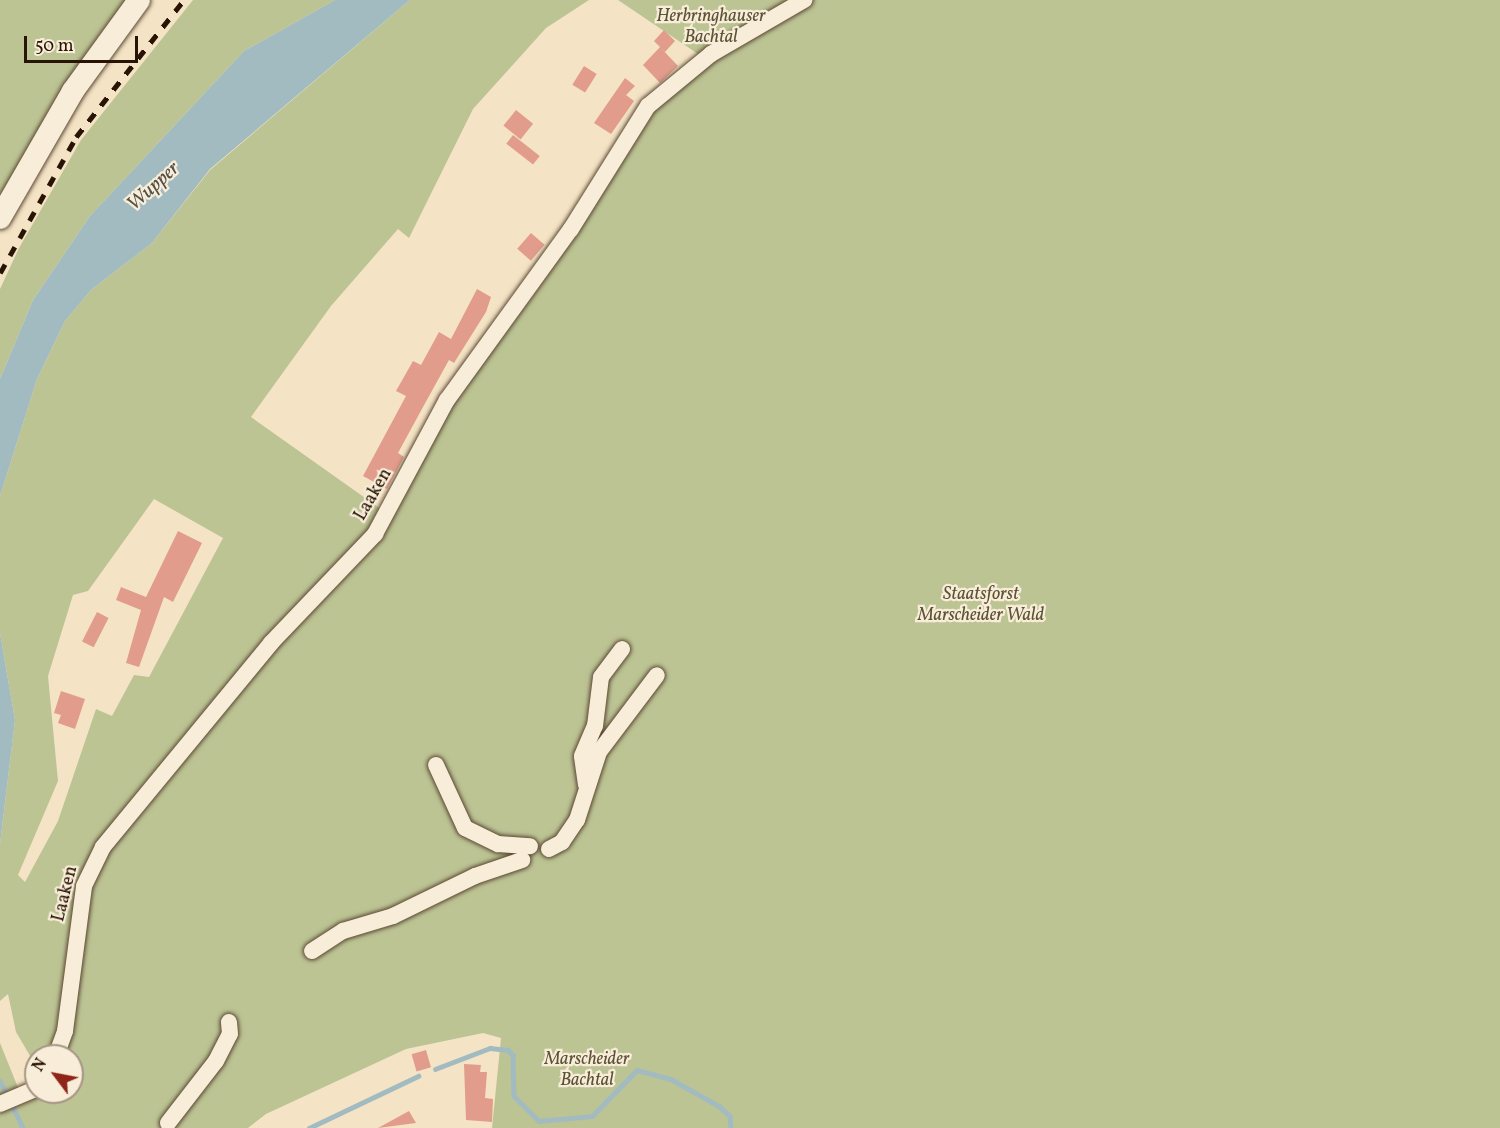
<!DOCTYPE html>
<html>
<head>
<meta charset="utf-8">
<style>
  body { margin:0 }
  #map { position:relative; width:1500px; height:1128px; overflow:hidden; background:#f4e4c5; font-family:Vollkorn,serif }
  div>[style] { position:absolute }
  .green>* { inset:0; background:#bcc494 }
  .water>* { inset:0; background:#a2bbc0 }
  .stream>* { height:4.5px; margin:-2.25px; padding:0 2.25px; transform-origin:2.25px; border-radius:2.25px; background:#a2bbc0 }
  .building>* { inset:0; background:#e19c8c; transform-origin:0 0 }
  .roads { filter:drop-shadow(0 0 2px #5c4834) drop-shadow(0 0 2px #5c4834) }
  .street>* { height:16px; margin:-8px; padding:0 8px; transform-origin:8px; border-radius:8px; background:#f8edd9 }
  .secondary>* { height:22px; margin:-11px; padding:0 11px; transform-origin:11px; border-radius:11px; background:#f8edd9 }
  .rail>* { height:4.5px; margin-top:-2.25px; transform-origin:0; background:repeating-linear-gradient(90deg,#291404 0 10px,transparent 0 20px) }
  span { translate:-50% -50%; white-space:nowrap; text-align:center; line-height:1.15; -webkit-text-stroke:4.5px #f8edd9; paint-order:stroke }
  .park-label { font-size:18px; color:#5c5236; font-style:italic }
  .street-label { font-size:18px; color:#291404 }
  .water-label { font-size:20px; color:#534e46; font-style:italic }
  .north { position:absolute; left:24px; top:1044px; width:60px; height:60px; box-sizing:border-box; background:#f8edd9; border:2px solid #a59684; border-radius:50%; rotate:302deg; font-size:16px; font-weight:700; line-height:24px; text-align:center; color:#291404 }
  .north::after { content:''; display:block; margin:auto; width:21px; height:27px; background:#8f2418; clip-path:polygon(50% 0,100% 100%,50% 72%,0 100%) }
  .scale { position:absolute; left:24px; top:36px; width:114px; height:27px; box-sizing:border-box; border:3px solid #291404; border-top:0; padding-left:8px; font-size:18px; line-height:21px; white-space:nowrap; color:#291404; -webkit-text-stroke:4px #f8edd9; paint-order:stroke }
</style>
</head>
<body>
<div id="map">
  <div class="green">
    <i style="clip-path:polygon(0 0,130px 0,0 202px)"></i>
    <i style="clip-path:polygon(193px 0,335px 0,244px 51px,90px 216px,33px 300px,0 379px,0 289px,19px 248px,81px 140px)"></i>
    <i style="clip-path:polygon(evenodd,410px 0,589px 0,546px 28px,473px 109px,409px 238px,398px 229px,331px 306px,251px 417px,385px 512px,446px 401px,624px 142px,698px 54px,618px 0,1500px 0,1500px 1128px,492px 1128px,501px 1038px,483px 1033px,406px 1049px,266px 1114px,248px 1128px,0 1128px,0 1043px,19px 1090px,72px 1092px,72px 1056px,36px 1056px,36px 1066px,16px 1032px,8px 994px,0 1001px,0 844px,15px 720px,0 633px,0 496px,37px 379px,65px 321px,91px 290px,152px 243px,210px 170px,410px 0,154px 499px,223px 538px,149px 677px,134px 675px,112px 716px,96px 709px,58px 821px,25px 882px,18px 875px,58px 781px,48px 676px,73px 595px,88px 591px,154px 499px)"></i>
  </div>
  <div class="water">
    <i style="clip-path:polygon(335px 0,410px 0,210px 169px,152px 243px,91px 290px,65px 321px,37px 379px,0 496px,0 379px,33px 300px,90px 216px,244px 51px)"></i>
    <i style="clip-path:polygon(0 633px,15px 720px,0 844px)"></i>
  </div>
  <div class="stream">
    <i style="left:435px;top:1069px;width:59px;rotate:-20.9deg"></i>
    <i style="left:490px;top:1048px;width:18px;rotate:6deg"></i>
    <i style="left:508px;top:1050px;width:7px;rotate:45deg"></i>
    <i style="left:513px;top:1055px;width:41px;rotate:88.6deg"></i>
    <i style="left:514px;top:1096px;width:35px;rotate:45deg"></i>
    <i style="left:539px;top:1121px;width:53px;rotate:-5.4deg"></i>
    <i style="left:592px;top:1116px;width:64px;rotate:-45.6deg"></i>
    <i style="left:637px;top:1070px;width:35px;rotate:15deg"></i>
    <i style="left:671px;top:1079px;width:55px;rotate:29.4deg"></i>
    <i style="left:719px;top:1106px;width:15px;rotate:42deg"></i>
    <i style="left:730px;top:1116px;width:12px;rotate:85deg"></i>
    <i style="left:0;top:1081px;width:17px;rotate:62deg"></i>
    <i style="left:11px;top:1103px;width:28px;rotate:64deg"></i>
    <i style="left:309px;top:1128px;width:121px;rotate:-25.5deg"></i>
  </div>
  <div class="building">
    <i style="clip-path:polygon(664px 30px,675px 41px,665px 52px,661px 48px,678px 66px,660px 83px,643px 65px,660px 47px,654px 41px)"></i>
    <i style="left:584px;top:66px;width:15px;height:22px;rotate:32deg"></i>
    <i style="clip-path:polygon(625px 78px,635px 86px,626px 95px,634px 101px,611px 134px,594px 123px)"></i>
    <i style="left:516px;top:110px;width:22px;height:20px;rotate:39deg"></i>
    <i style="left:513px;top:135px;width:34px;height:11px;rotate:38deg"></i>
    <i style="left:531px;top:233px;width:18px;height:21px;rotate:41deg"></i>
    <i style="clip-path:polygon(477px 289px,491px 297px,486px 312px,454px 363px,449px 360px,423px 407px,398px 453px,404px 457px,387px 489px,363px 476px,406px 396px,396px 391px,413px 361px,421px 365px,439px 332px,451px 339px)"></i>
    <i style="clip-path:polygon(178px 531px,202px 543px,173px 602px,164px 597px,139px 667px,126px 663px,141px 610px,116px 600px,121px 587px,146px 597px)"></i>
    <i style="left:97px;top:612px;width:13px;height:33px;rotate:27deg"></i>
    <i style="clip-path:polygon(61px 691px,85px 699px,75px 729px,58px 723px,61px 715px,54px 713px)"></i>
    <i style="left:426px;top:1050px;width:18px;height:15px;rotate:74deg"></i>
    <i style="clip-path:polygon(464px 1064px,481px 1065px,480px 1072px,487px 1072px,485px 1098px,493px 1099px,492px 1122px,466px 1120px)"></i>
    <i style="clip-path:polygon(409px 1111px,416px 1123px,378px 1128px)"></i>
  </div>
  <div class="roads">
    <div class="street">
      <i style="left:436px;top:765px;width:69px;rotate:65.3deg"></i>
      <i style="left:465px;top:828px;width:37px;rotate:26deg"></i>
      <i style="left:498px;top:844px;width:32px;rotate:4deg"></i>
      <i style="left:586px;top:785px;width:29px;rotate:-98deg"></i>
      <i style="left:582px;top:756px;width:33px;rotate:-67deg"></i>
      <i style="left:595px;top:726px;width:49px;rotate:-83deg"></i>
      <i style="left:601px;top:677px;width:35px;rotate:-53deg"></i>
      <i style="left:549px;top:849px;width:15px;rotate:-28deg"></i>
      <i style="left:562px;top:842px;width:27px;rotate:-56deg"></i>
      <i style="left:577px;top:820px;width:71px;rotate:-72.1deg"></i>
      <i style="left:599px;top:752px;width:96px;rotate:-53deg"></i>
      <i style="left:312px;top:951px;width:37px;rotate:-33deg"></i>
      <i style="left:343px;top:931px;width:52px;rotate:-16.7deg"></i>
      <i style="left:393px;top:916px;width:91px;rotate:-26deg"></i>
      <i style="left:475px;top:876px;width:50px;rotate:-18.8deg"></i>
      <i style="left:56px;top:1056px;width:27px;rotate:-70deg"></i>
      <i style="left:65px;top:1031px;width:146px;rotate:-82.5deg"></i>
      <i style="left:84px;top:886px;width:43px;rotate:-64deg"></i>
      <i style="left:103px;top:847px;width:264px;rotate:-50.5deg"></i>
      <i style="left:271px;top:643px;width:151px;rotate:-46.3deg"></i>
      <i style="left:375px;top:534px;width:152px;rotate:-61.8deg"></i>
      <i style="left:447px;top:400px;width:211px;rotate:-54.1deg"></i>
      <i style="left:571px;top:229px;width:145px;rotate:-58deg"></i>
      <i style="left:648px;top:106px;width:82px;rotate:-39.5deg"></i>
      <i style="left:711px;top:54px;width:108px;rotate:-30.1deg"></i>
      <i style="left:0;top:1104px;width:39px;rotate:-23deg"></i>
      <i style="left:168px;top:1123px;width:78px;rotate:-52.3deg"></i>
      <i style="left:216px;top:1061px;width:30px;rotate:-63deg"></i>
      <i style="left:230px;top:1034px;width:12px;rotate:-95deg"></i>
    </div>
    <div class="secondary">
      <i style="left:0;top:218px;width:146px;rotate:-60.1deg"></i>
      <i style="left:73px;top:91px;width:112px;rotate:-54deg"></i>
    </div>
  </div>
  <div class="rail">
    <i style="left:0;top:273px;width:156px;rotate:-60.8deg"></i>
    <i style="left:76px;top:137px;width:174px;rotate:-51.8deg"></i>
  </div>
  <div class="park-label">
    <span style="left:711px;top:28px">Herbringhauser<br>Bachtal</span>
    <span style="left:981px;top:606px">Staatsforst<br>Marscheider Wald</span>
    <span style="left:587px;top:1071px">Marscheider<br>Bachtal</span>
  </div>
  <div class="street-label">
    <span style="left:374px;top:495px;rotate:-60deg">Laaken</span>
    <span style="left:66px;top:894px;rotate:-76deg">Laaken</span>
  </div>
  <div class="water-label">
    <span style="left:154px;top:187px;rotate:-42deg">Wupper</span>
  </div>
  <div class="north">N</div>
  <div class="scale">50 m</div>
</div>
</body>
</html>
